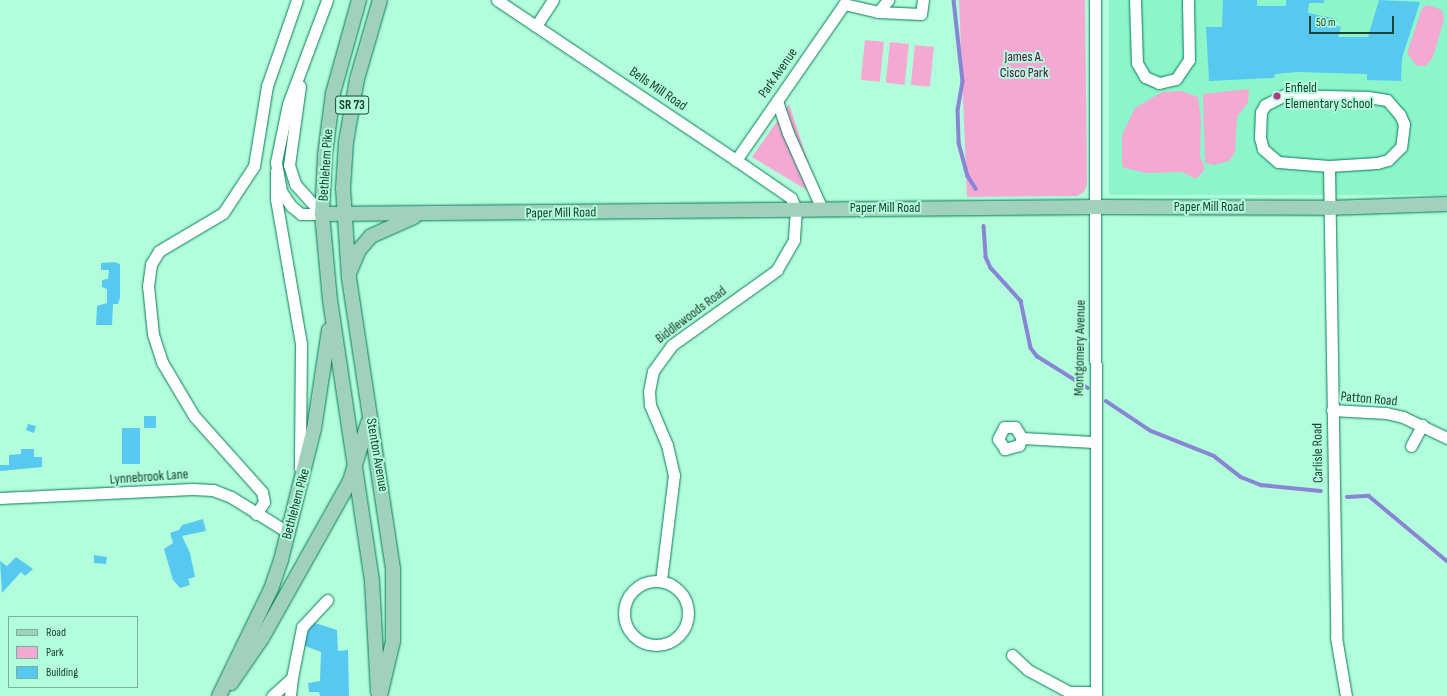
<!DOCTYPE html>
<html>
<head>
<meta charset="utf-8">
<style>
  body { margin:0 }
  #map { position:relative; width:1447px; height:696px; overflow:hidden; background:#b2fddb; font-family:"Sofia Sans Condensed",sans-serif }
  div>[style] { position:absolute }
  .built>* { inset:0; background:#8cf6ca; transform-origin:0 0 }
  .green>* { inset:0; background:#f4a9d2; transform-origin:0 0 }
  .stream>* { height:3.5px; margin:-1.75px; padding:0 1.75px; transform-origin:1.75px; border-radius:1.75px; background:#8985d5 }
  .building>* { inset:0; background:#57c9f1; transform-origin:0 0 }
  .roads { filter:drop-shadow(0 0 1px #067c59) drop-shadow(0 0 1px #067c59) }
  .minor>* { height:11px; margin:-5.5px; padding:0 5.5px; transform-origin:5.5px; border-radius:5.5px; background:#fff }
  .minor>.ring { margin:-5.5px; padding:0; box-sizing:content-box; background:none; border:11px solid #fff; border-radius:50% }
  .major>* { height:14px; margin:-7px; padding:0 7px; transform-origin:7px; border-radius:7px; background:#a0d1bd }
  .dots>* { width:11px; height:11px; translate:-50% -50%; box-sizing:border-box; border:2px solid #b2fddb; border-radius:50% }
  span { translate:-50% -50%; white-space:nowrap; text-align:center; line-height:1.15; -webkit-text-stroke:4px #b2fddb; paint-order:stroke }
  .shield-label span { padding:1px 3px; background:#b2fddb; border:1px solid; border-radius:3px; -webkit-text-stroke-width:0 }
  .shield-label { font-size:13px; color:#1b4334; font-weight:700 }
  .park-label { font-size:14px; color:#550b3d }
  .street-label { font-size:14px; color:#1b4334 }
  .poi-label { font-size:14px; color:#1b4334 }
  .left { translate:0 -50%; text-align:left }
  .legend { position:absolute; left:8px; top:616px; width:130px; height:72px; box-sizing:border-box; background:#b2fddb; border:1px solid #76b398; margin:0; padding:5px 7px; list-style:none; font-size:12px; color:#1b4334 }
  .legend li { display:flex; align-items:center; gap:8px; height:20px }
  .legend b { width:20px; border:1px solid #76b398 }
  .scale { position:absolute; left:1309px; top:16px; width:85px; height:18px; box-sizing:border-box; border:2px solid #1b4334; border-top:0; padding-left:5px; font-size:12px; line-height:14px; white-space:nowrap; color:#1b4334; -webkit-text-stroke:3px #b2fddb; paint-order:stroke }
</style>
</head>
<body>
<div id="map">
  <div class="built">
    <i style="left:1109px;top:0;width:338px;height:195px"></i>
  </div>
  <div class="green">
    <i style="clip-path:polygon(959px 0,1085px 0,1087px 184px,1084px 192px,1077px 196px,967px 197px)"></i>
    <i style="clip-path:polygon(1428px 5px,1442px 10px,1444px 19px,1433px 57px,1426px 66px,1417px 66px,1407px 53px,1422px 8px)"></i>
    <i style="left:865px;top:40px;width:19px;height:40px;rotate:6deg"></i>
    <i style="left:890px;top:42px;width:19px;height:41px;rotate:6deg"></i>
    <i style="left:915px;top:45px;width:19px;height:40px;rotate:6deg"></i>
    <i style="clip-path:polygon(1249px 89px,1248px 102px,1237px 117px,1235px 152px,1229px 161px,1214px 165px,1205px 163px,1203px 94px)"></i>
    <i style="clip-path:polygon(1181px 91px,1198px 97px,1201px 119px,1200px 156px,1205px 169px,1196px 179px,1182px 172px,1146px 173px,1125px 168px,1122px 166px,1122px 135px,1135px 108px,1162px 92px)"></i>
    <i style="clip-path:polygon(789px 104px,820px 198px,752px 157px)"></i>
  </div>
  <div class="stream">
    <i style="left:954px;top:0;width:82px;rotate:83.7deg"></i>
    <i style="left:963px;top:82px;width:28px;rotate:100deg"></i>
    <i style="left:958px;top:110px;width:33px;rotate:88deg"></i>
    <i style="left:959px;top:143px;width:34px;rotate:75deg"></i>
    <i style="left:968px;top:176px;width:15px;rotate:58deg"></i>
    <i style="left:984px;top:226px;width:31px;rotate:86deg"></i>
    <i style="left:986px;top:257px;width:12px;rotate:66deg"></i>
    <i style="left:991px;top:268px;width:45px;rotate:47.7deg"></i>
    <i style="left:1021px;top:301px;width:48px;rotate:78deg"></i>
    <i style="left:1031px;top:348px;width:10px;rotate:53deg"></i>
    <i style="left:1037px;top:356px;width:60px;rotate:32.1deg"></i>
    <i style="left:1106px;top:401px;width:54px;rotate:33.7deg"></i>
    <i style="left:1151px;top:431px;width:68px;rotate:21.6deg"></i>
    <i style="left:1214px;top:456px;width:34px;rotate:38deg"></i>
    <i style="left:1241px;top:477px;width:22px;rotate:22deg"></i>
    <i style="left:1261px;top:485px;width:60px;rotate:5.7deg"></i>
    <i style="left:1347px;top:497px;width:22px;rotate:-3deg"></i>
    <i style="left:1369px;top:496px;width:102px;rotate:39.8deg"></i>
  </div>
  <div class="building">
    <i style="clip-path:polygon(1223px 0,1257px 0,1257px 6px,1286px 6px,1286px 0,1324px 0,1324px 3px,1309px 3px,1308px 13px,1337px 19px,1335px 25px,1341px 27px,1338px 37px,1368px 37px,1379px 0,1420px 2px,1402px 58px,1401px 81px,1367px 80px,1367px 74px,1297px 72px,1275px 74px,1274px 78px,1209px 81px,1206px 27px,1222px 27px)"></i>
    <i style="clip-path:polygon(114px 262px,120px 264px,120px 298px,118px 304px,113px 304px,112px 325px,96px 325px,97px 306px,107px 303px,107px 289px,102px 287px,102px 280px,108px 279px,109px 270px,101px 270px,101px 263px)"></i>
    <i style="left:144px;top:416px;width:12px;height:12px"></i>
    <i style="clip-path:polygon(28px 424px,36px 426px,34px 433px,26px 430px)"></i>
    <i style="left:122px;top:428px;width:18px;height:36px"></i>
    <i style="clip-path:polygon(21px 449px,34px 449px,34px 457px,42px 457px,42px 467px,0 471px,0 465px,9px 465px,9px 455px,21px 454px)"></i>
    <i style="clip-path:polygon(203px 519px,206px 531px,182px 536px,190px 553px,195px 577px,188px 579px,190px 585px,180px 588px,173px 580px,164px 549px,173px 543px,170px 533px,179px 530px,182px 525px)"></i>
    <i style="clip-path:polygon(94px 555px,107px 557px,106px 564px,94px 563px)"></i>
    <i style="clip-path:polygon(16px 557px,33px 569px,25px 576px,21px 572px,2px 593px,0 561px,7px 566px)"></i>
    <i style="clip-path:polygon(315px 623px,337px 630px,338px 651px,348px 650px,349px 696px,320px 696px,319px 692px,309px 692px,308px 683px,320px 681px,321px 652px,305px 646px,304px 642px,311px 624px)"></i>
  </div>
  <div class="roads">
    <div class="minor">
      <i style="left:497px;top:0;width:288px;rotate:33.8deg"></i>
      <i style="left:736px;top:160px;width:67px;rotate:34.6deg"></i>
      <i style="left:791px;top:198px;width:12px;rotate:66deg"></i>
      <i style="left:796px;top:209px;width:31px;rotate:94deg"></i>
      <i style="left:794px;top:240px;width:34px;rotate:120deg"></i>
      <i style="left:777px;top:270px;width:129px;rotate:144.5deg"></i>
      <i style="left:672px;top:345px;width:32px;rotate:126deg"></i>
      <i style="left:653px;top:371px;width:20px;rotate:101deg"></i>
      <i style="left:649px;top:391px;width:14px;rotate:86deg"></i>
      <i style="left:650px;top:405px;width:43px;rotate:67deg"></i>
      <i style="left:667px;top:445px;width:31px;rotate:77deg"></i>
      <i style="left:674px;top:475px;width:107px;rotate:97deg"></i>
      <i style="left:1095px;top:0;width:696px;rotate:89.92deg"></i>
      <i style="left:1135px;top:0;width:63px;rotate:88.2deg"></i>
      <i style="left:1137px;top:63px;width:16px;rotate:60deg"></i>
      <i style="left:1145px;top:77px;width:15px;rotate:23deg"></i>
      <i style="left:1159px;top:83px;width:17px;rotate:-13deg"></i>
      <i style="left:1176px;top:79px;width:23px;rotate:-56deg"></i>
      <i style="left:1189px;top:60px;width:60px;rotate:-91deg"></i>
      <i style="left:844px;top:4px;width:35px;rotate:13deg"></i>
      <i style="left:878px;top:12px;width:43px;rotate:2.7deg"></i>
      <i style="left:921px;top:14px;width:14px;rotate:-82deg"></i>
      <i style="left:878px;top:12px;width:16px;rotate:-50deg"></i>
      <i style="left:536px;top:26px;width:31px;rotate:-57deg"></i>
      <i style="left:300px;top:86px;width:80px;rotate:97.9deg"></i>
      <i style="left:289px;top:165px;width:20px;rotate:72deg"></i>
      <i style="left:295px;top:184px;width:40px;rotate:48deg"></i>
      <i style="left:1285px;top:95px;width:83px;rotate:1.4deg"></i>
      <i style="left:1368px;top:97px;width:19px;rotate:9deg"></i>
      <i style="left:1387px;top:100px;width:20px;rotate:49deg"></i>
      <i style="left:1400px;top:115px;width:10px;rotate:66deg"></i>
      <i style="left:1404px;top:124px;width:23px;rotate:97deg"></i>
      <i style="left:1401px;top:147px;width:18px;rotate:135deg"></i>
      <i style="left:1388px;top:160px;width:11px;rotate:165deg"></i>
      <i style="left:1377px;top:163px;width:48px;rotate:176.4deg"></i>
      <i style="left:1329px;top:166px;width:51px;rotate:-175.5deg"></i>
      <i style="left:1278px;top:162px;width:20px;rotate:-139deg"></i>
      <i style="left:1263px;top:149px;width:11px;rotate:-105deg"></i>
      <i style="left:1260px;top:138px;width:26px;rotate:-88deg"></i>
      <i style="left:1261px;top:112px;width:8px;rotate:-60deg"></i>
      <i style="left:1265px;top:105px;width:22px;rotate:-27deg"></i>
      <i style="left:777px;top:101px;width:34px;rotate:71deg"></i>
      <i style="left:788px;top:133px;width:83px;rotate:65.9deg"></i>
      <i style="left:736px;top:160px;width:190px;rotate:-55.3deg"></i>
      <i style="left:1329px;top:166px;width:471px;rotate:89.1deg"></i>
      <i style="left:1336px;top:637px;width:60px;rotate:80.4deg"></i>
      <i style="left:276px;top:171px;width:28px;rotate:90deg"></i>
      <i style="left:276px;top:199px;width:147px;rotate:80.2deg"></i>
      <i style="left:301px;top:344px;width:124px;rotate:90.5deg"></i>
      <i style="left:322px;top:214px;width:21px;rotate:180deg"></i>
      <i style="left:301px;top:214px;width:13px;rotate:-141deg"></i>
      <i style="left:291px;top:206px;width:18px;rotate:-124deg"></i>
      <i style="left:281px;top:191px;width:29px;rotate:-100deg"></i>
      <i style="left:276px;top:162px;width:59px;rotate:-78.3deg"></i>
      <i style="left:288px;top:104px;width:111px;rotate:-69.4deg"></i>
      <i style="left:1332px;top:410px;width:54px;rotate:3.2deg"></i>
      <i style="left:1386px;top:413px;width:17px;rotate:13deg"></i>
      <i style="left:1403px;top:417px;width:49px;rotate:25.5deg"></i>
      <i style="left:1022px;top:438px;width:8px;rotate:113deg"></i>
      <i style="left:1019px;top:445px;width:15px;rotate:164deg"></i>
      <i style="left:1005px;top:449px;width:12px;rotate:-125deg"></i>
      <i style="left:998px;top:439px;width:13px;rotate:-63deg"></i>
      <i style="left:1004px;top:427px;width:11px"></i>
      <i style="left:1015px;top:427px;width:13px;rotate:58deg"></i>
      <i style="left:1022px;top:438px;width:71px;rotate:3.2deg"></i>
      <i style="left:1411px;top:446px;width:24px;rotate:-62deg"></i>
      <i style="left:0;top:498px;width:192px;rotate:-2.7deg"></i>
      <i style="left:192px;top:489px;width:21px;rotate:3deg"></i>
      <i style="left:213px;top:490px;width:19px;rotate:21deg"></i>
      <i style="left:231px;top:497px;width:68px;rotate:31.8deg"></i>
      <i style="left:256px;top:514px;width:14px;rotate:-56deg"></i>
      <i style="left:264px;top:502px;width:10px;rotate:-101deg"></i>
      <i style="left:262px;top:492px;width:102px;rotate:-131.8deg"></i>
      <i style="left:194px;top:416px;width:63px;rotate:-120.7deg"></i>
      <i style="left:162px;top:362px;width:29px;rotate:-108deg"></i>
      <i style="left:153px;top:334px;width:48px;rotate:-95.9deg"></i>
      <i style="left:148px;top:286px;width:22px;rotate:-82deg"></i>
      <i style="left:151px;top:264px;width:15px;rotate:-58deg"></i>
      <i style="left:159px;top:251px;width:74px;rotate:-30.7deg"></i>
      <i style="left:223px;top:213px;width:56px;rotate:-56.6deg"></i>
      <i style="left:254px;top:166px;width:81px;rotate:-80.8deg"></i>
      <i style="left:267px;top:86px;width:91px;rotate:-70.8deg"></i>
      <i class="ring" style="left:624px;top:581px;width:53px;height:53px"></i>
      <i style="left:1012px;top:655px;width:22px;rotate:43deg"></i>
      <i style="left:1028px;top:670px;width:47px;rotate:28.2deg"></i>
      <i style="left:1069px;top:692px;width:27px"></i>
      <i style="left:272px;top:696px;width:27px;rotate:-42deg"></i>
      <i style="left:292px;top:678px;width:52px;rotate:-78.9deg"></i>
      <i style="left:302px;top:627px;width:37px;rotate:-47deg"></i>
      <i style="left:290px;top:696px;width:18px;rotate:-84deg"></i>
    </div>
    <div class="major">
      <i style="left:359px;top:0;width:97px;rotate:105.6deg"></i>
      <i style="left:333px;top:93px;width:63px;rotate:97.4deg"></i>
      <i style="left:325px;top:155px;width:59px;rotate:92.9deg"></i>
      <i style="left:322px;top:214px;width:86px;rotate:84.7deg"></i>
      <i style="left:330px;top:300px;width:284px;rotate:81.5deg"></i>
      <i style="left:372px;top:581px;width:111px;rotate:86.9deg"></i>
      <i style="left:380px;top:0;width:82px;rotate:106.2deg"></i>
      <i style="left:357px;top:79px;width:64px;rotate:99.9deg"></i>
      <i style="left:346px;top:142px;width:46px;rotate:93.7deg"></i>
      <i style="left:343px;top:188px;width:90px;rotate:86.2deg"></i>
      <i style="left:349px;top:278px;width:293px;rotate:81.4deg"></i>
      <i style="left:393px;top:568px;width:73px;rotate:90deg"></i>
      <i style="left:393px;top:641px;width:57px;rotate:103.3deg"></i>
      <i style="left:322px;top:214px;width:774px;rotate:-0.52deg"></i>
      <i style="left:1096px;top:207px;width:233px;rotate:0.2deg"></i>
      <i style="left:1329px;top:208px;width:118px;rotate:-1.9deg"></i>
      <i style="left:350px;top:271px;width:23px;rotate:-67deg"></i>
      <i style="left:359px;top:250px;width:18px;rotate:-49deg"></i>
      <i style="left:371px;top:236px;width:47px;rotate:-23.8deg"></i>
      <i style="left:231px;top:683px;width:55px;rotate:-55.4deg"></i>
      <i style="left:262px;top:638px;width:180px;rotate:-60.7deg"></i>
      <i style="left:350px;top:481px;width:61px;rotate:-72.8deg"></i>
      <i style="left:219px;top:696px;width:119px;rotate:-64.1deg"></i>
      <i style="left:271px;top:589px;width:31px;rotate:-71deg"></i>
      <i style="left:281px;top:560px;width:135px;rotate:-75.9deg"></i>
      <i style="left:314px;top:429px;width:100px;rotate:-81.4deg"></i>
    </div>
  </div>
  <div class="dots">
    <i style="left:1277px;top:96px;background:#b13585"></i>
  </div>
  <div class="shield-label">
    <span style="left:352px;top:105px">SR 73</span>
  </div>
  <div class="park-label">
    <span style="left:1024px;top:65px">James A.<br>Cisco Park</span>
  </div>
  <div class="street-label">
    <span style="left:778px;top:73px;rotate:-55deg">Park Avenue</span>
    <span style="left:658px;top:89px;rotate:34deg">Bells Mill Road</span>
    <span style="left:326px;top:165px;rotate:-86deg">Bethlehem Pike</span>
    <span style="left:1209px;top:207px">Paper Mill Road</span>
    <span style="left:885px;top:208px">Paper Mill Road</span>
    <span style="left:561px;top:213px;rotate:-1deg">Paper Mill Road</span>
    <span style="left:691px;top:315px;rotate:-37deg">Biddlewoods Road</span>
    <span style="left:1080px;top:348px;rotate:-89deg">Montgomery Avenue</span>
    <span style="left:1369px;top:399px;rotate:5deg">Patton Road</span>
    <span style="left:1318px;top:453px;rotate:-91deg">Carlisle Road</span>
    <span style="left:377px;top:455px;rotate:80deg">Stenton Avenue</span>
    <span style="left:149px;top:477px;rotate:-4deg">Lynnebrook Lane</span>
    <span style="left:296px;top:504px;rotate:-75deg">Bethlehem Pike</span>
  </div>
  <div class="poi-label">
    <span class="left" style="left:1285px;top:96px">Enfield<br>Elementary School</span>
  </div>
  <ul class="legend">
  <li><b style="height:5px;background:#a0d1bd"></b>Road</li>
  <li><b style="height:11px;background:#f4a9d2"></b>Park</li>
  <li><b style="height:11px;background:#57c9f1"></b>Building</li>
  </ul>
  <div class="scale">50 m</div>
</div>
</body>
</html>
